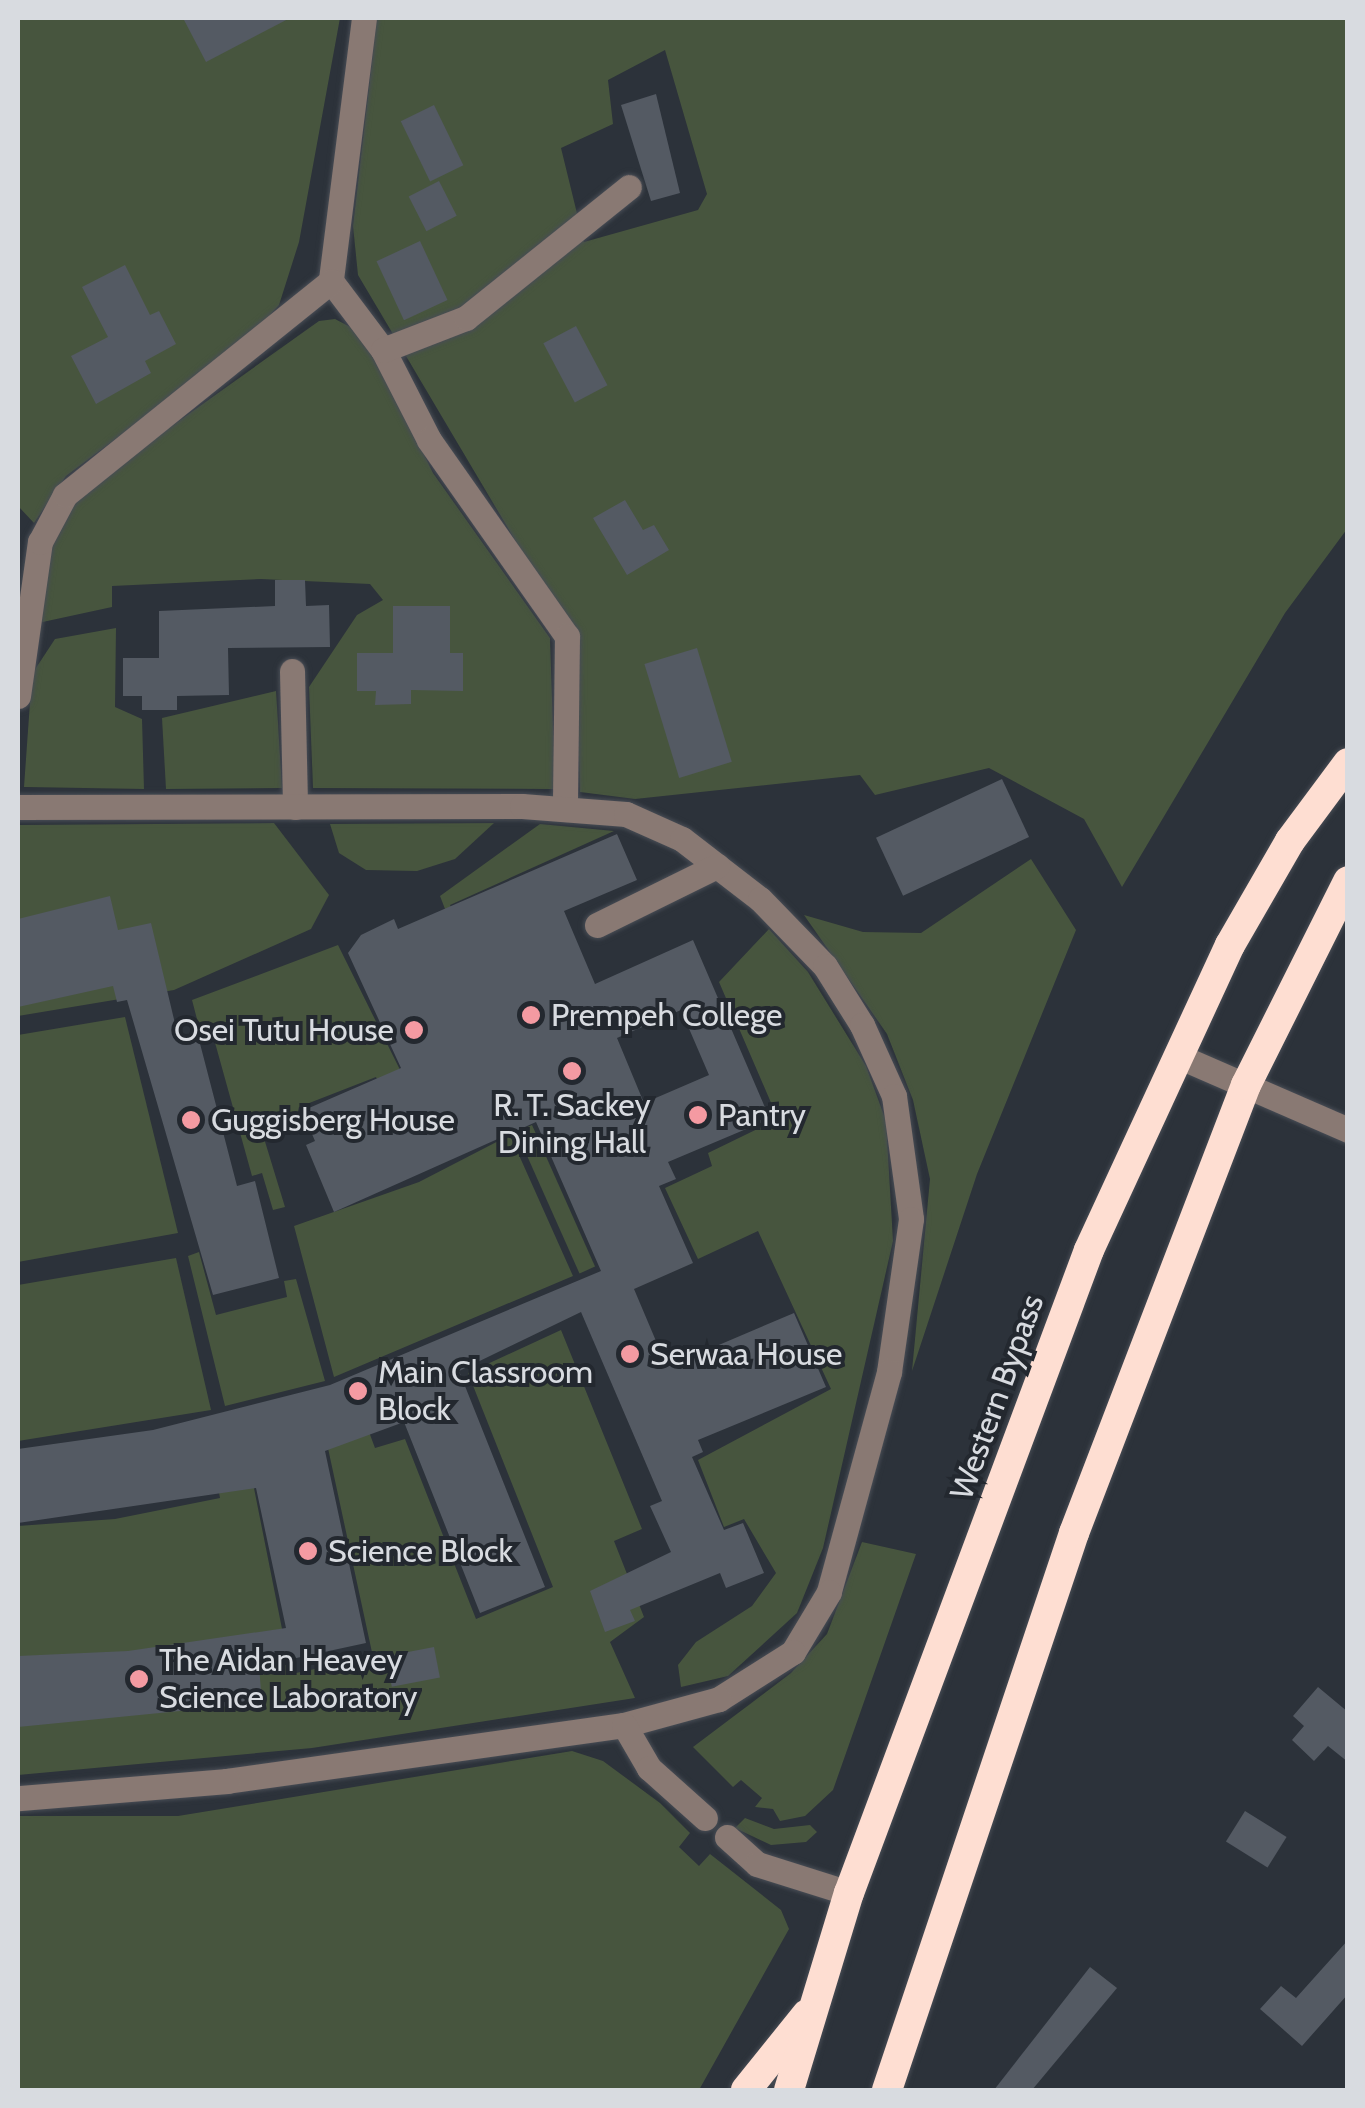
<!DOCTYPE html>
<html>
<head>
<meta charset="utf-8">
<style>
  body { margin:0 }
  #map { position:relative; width:1365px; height:2108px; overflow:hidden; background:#2c323a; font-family:Cabin,sans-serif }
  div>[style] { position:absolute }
  .green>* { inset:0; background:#47553e; transform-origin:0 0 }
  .building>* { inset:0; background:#545a63; transform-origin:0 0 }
  .roads { filter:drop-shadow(0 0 2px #484d55) drop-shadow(0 0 2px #484d55) }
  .minor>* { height:25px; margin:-12.5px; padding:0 12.5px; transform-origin:12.5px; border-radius:12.5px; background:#897973 }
  .highway>* { height:30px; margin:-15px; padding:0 15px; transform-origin:15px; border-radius:15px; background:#feded2 }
  .dots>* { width:28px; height:28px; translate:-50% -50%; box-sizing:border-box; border:5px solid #23282f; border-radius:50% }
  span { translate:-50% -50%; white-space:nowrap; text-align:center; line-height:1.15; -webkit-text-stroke:8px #23282f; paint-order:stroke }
  .poi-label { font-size:32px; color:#d8dbe0 }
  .left { translate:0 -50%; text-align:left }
  .right { translate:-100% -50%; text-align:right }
  .street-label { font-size:32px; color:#d8dbe0 }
  .frame { position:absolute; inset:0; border:20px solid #d8dbe0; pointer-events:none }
</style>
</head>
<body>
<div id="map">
  <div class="green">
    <i style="clip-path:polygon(18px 18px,340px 18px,299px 242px,279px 305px,245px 342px,66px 476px,34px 523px,18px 506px)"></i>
    <i style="clip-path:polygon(evenodd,377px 18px,1347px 18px,1347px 529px,1285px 613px,1122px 887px,1084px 819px,989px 768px,875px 795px,860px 775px,635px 799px,580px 792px,576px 643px,358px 275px,353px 226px,377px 18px,665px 50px,707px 194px,698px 210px,584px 242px,561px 148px,613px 124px,608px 80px,665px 50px)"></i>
    <i style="clip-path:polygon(335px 319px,358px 331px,374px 353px,433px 473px,550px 638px,555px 789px,313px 788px,309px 687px,357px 615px,383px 600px,370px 584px,261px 579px,112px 586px,112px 607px,38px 623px,48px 539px,68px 500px,319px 321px)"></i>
    <i style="clip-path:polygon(116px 628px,115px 707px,142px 719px,144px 789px,24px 787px,32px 674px,55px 639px)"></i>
    <i style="clip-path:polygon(276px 691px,282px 788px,166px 789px,162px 718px)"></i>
    <i style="clip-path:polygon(274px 823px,329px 895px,311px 929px,174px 990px,18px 1016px,18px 825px)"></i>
    <i style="clip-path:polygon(494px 823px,455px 859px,417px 871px,366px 870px,339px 853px,330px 824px)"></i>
    <i style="clip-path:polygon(540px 824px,614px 831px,450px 905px,475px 963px,467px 966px,440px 896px)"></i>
    <i style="clip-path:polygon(1031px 859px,1076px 930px,977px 1174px,912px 1371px,930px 1179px,913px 1100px,887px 1034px,804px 915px,863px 932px,921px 933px)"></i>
    <i style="clip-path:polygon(769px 929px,808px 972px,866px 1066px,886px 1121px,893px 1241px,823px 1548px,797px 1613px,728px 1676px,681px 1687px,678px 1665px,696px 1642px,752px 1606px,776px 1573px,744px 1519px,724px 1527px,698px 1460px,831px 1389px,758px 1231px,698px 1259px,665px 1188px,712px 1166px,708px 1153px,778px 1119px,719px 982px)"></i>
    <i style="clip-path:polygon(338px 945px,416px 1102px,392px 1113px,376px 1077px,299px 1107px,297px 1116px,263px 1135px,285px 1207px,273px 1210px,262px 1173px,252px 1176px,209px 1021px,198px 1023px,192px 1000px)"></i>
    <i style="clip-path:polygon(125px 1017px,178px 1233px,18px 1262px,18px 1035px)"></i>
    <i style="left:532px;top:1125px;width:155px;height:17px;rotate:66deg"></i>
    <i style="clip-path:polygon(510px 1135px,573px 1276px,334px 1377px,294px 1226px,419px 1182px)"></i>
    <i style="clip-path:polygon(199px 1252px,216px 1315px,287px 1297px,284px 1281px,296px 1279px,325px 1381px,225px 1406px,188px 1256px)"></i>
    <i style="clip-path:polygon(176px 1258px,211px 1410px,18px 1441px,18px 1285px)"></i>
    <i style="clip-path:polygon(561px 1330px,642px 1529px,614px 1541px,644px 1617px,610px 1642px,635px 1698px,312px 1748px,18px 1775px,18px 1526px,115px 1519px,220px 1498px,212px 1454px,246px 1448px,291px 1674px,373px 1657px,323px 1425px,362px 1413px,375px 1448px,405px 1439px,476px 1619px,553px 1587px,468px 1373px)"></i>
    <i style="clip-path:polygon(862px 1542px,916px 1554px,833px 1790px,805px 1816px,780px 1821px,773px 1809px,755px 1807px,762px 1798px,741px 1780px,733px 1787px,693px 1747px,791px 1673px,827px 1634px)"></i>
    <i style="clip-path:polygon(572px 1751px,603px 1761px,660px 1803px,690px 1833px,679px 1847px,699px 1866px,710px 1854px,781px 1910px,789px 1929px,699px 2090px,18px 2090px,18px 1816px,178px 1816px)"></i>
    <i style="clip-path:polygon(745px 1818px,774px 1829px,810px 1825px,817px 1832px,806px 1842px,771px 1845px,735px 1828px)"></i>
  </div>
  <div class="building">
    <i style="clip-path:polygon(183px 18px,290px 18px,206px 62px)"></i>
    <i style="clip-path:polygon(656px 94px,680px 193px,651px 201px,621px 105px)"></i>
    <i style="left:434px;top:105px;width:67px;height:37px;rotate:64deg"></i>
    <i style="left:439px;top:181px;width:39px;height:34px;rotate:63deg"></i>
    <i style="left:420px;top:241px;width:65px;height:48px;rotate:65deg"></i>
    <i style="clip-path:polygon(125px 265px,150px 315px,159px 311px,176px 344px,145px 361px,151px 373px,96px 404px,71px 356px,108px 337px,82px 287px)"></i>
    <i style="left:576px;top:326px;width:67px;height:37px;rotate:62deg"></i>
    <i style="clip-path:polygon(625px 500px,643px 530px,654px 525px,669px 550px,627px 575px,593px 518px)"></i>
    <i style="clip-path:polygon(275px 580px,305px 580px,306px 606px,329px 605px,330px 647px,228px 648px,229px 695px,177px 696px,177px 710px,142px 710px,142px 696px,123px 696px,123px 658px,159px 658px,159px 611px,275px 606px)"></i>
    <i style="clip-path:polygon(393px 606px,450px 606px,450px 653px,463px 653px,463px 691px,411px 690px,411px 704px,375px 705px,376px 691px,357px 691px,357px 653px,393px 653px)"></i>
    <i style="left:697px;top:648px;width:119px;height:55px;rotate:73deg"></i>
    <i style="left:1002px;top:779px;width:64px;height:139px;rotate:65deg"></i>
    <i style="clip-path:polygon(evenodd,617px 834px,637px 880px,564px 911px,595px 984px,693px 940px,770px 1119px,668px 1162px,676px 1179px,659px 1186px,693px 1263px,634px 1289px,667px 1367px,794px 1313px,826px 1387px,698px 1440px,703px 1452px,692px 1457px,724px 1530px,743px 1523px,764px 1573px,726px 1588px,720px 1573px,630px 1610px,635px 1621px,605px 1632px,590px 1591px,671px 1552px,650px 1506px,662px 1501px,581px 1312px,459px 1371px,545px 1587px,480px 1613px,404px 1422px,325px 1451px,366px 1643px,259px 1666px,262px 1703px,18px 1727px,18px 1656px,128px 1651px,286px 1628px,256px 1488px,18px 1523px,18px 1449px,153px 1430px,330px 1385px,601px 1271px,536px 1122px,334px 1212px,306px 1145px,315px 1141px,302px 1111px,401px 1068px,348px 953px,361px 935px,394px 919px,398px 929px,617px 834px,681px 1010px,709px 1075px,644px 1103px,617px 1038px,681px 1010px)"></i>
    <i style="clip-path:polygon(110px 896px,118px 930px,151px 923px,178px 1036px,197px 1032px,237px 1186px,255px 1181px,279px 1278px,213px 1295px,127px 1000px,117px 1002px,113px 986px,18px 1007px,18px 919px)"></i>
    <i style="left:434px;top:1647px;width:31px;height:49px;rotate:79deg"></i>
    <i style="clip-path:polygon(1318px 1687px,1348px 1712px,1348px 1762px,1328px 1746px,1314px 1761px,1292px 1740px,1304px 1726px,1293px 1716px)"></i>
    <i style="left:1245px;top:1811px;width:49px;height:36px;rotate:32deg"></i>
    <i style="clip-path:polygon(1348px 1940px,1348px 1994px,1302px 2046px,1260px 2009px,1281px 1986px,1296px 1998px)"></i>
    <i style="clip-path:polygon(1090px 1967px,1117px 1988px,1032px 2090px,994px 2090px)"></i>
  </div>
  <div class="roads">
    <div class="minor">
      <i style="left:364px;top:18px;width:265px;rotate:97.2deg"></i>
      <i style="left:331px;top:281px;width:86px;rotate:53deg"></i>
      <i style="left:383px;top:350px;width:101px;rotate:62.9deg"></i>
      <i style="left:429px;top:440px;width:240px;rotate:54.9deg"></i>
      <i style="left:567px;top:636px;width:173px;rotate:90.7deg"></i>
      <i style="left:383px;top:350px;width:89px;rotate:-21.1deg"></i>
      <i style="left:466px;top:318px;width:209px;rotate:-38.8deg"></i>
      <i style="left:292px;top:671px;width:136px;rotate:88.7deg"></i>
      <i style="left:18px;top:696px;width:156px;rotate:-81.9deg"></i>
      <i style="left:40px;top:542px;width:53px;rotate:-62deg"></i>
      <i style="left:65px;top:495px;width:341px;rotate:-38.8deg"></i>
      <i style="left:18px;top:807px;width:504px;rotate:-0.11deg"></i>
      <i style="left:522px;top:806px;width:104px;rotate:4.4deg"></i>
      <i style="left:626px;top:814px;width:61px;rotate:24.1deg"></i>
      <i style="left:682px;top:839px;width:98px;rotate:37.6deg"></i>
      <i style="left:760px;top:899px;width:93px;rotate:45.9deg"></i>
      <i style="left:825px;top:966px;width:70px;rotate:57.9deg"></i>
      <i style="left:862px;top:1025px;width:78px;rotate:65.7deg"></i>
      <i style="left:894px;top:1096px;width:124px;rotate:82.1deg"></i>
      <i style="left:911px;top:1219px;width:155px;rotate:98.2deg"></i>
      <i style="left:889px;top:1372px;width:228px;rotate:105.3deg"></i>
      <i style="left:829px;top:1592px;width:70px;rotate:121deg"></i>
      <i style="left:793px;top:1652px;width:88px;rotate:147.6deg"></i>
      <i style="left:719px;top:1699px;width:98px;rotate:164.7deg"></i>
      <i style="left:624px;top:1725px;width:401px;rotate:172deg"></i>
      <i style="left:227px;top:1781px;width:210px;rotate:175.3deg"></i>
      <i style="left:597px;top:925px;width:134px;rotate:-26.2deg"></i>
      <i style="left:1178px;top:1056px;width:185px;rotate:23.5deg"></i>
      <i style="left:624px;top:1725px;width:50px;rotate:59.8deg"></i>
      <i style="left:649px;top:1768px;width:75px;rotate:41.8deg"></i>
      <i style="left:727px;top:1837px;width:40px;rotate:42deg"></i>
      <i style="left:757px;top:1864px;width:96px;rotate:17.5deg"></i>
    </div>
    <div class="highway">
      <i style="left:746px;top:2090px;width:97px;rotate:-51.2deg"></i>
      <i style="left:789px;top:2090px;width:206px;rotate:-73.1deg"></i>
      <i style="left:849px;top:1893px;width:686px;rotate:-69.53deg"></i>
      <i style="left:1089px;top:1250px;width:336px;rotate:-65.2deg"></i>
      <i style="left:1230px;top:945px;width:120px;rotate:-60deg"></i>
      <i style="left:1290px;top:841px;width:97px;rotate:-53.4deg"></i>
      <i style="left:887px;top:2090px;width:588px;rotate:-71.44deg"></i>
      <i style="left:1074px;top:1533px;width:480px;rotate:-69deg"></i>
      <i style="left:1246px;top:1085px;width:228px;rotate:-63.4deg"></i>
    </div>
  </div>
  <div class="dots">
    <i style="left:531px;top:1015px;background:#f49aa2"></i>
    <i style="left:414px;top:1030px;background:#f49aa2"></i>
    <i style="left:572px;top:1071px;background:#f49aa2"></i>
    <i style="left:698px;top:1115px;background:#f49aa2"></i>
    <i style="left:191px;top:1120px;background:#f49aa2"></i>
    <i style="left:630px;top:1354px;background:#f49aa2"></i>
    <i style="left:358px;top:1391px;background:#f49aa2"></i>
    <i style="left:308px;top:1551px;background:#f49aa2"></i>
    <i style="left:139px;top:1679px;background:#f49aa2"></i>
  </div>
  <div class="poi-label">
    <span class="left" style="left:551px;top:1015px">Prempeh College</span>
    <span class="right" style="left:394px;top:1030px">Osei Tutu House</span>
    <span style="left:572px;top:1124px">R. T. Sackey<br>Dining Hall</span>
    <span class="left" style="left:718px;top:1115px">Pantry</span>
    <span class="left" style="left:211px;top:1120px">Guggisberg House</span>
    <span class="left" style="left:650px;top:1354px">Serwaa House</span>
    <span class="left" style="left:378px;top:1391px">Main Classroom<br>Block</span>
    <span class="left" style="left:328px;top:1551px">Science Block</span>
    <span class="left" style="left:159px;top:1679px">The Aidan Heavey<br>Science Laboratory</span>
  </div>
  <div class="street-label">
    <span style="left:997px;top:1397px;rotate:-70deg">Western Bypass</span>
  </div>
  <div class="frame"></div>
</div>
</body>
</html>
